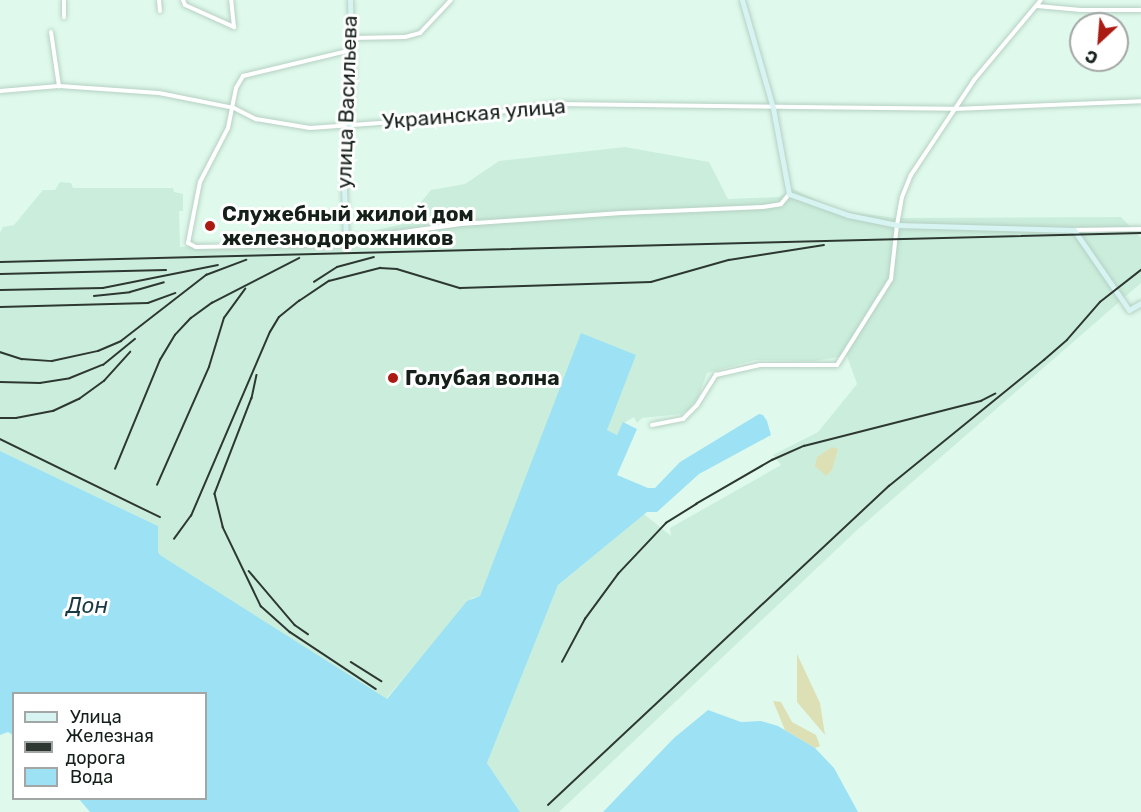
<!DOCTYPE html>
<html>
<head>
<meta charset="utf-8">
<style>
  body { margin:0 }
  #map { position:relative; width:1141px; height:812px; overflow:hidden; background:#dffaec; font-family:Rubik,sans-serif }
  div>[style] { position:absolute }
  .built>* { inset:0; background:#cbeedc }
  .green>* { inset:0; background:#dddfb5 }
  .water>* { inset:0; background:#9ce1f4 }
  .roads { filter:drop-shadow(0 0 2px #b6d0c3) drop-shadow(0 0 2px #b6d0c3) }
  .street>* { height:4px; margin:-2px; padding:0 2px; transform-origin:2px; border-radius:2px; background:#fff }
  .secondary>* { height:5px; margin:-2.5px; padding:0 2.5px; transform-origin:2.5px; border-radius:2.5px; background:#d7f4f3 }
  .rail>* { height:1.5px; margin:-0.75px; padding:0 0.75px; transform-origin:0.75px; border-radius:0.75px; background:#2d3832 }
  .dots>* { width:16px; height:16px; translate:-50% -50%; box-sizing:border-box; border:3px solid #fff; border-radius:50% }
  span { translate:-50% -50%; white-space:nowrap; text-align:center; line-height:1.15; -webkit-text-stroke:6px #fff; paint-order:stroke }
  .street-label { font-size:21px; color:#16201b }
  .poi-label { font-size:21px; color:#16201b; font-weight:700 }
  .left { translate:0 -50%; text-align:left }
  .water-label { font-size:22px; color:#193a43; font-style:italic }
  .legend { position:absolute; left:12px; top:692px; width:195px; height:108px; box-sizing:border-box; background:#fff; border:2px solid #a2a6a4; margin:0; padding:8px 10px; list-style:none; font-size:18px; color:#16201b }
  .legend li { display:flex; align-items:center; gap:12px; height:30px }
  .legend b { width:30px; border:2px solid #a2a6a4 }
  .north { position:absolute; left:1069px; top:12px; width:60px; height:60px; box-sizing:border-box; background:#fff; border:2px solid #a2a6a4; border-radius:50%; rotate:206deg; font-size:16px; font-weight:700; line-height:24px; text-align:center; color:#16201b }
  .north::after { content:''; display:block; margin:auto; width:21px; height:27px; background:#ab1a13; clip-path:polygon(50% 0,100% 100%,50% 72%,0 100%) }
</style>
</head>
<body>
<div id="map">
  <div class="built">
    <i style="clip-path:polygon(625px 147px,709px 162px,728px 199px,779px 197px,793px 189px,840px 211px,895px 218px,1121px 217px,1141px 238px,1141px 283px,856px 531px,559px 812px,520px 812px,487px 763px,558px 585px,644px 514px,671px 536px,670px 528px,781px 465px,773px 455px,818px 432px,857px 384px,847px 356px,813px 361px,755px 360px,707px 373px,698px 398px,689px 409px,681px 414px,642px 418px,637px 423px,634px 417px,624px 423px,617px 435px,606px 430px,635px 355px,517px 501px,480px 596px,472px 598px,385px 700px,160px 555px,158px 552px,158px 526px,0 451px,0 233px,3px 227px,14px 225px,43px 190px,55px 190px,60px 182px,71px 183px,73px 188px,173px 188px,174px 192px,183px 194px,183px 211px,179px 211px,180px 247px,298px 243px,301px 237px,339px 239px,403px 224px,431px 190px,465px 184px,499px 161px)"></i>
  </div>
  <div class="green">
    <i style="clip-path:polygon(832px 447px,838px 449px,832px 470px,826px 476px,815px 466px,817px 457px)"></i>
    <i style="clip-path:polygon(797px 654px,820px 703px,825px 735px,797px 702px)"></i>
    <i style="clip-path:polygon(773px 701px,781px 702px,792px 722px,816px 735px,820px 746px,815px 748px,785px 730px)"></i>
  </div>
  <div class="water">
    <i style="clip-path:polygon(581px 333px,636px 355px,607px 430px,617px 435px,623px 422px,637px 429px,617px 475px,648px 488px,655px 488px,680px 462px,759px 414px,763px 415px,767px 421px,771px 435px,699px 474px,657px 512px,647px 512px,558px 585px,487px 763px,520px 812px,90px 812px,79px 799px,206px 798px,206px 694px,14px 694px,13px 735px,8px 732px,0 735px,0 451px,158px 526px,158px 552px,160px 555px,387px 699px,467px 601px,480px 596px)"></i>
    <i style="clip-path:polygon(708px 710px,741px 722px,761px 721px,778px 726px,815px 748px,834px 768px,858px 812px,603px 812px,674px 738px)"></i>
  </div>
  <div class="roads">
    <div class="street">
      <i style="left:64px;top:0;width:17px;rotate:90deg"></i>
      <i style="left:159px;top:0;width:11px;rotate:85deg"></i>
      <i style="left:183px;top:0;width:5px;rotate:68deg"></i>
      <i style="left:185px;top:5px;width:54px;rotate:24.2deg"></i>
      <i style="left:234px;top:27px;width:27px;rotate:-96deg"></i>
      <i style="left:1037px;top:6px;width:44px;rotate:5.2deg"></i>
      <i style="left:1081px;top:10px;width:60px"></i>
      <i style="left:51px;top:32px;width:55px;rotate:81.6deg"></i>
      <i style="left:351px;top:38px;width:54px;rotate:-1.1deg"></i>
      <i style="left:405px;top:37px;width:16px;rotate:-15deg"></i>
      <i style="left:420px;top:33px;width:45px;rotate:-46.8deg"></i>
      <i style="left:0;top:91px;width:59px;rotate:-4.8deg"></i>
      <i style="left:59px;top:86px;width:100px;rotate:4deg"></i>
      <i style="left:159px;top:93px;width:76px;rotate:11.3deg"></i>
      <i style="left:234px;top:108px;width:25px;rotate:27deg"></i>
      <i style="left:256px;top:119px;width:55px;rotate:9.5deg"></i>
      <i style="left:310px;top:128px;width:154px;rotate:-4.1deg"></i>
      <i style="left:464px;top:117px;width:93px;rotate:-8deg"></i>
      <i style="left:556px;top:104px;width:398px;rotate:0.7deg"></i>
      <i style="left:954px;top:109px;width:187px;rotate:-2.4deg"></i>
      <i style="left:1074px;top:230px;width:67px;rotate:-0.9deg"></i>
      <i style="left:346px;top:240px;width:116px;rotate:-7.9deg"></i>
      <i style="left:461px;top:224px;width:161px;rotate:-3.9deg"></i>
      <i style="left:622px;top:213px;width:141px;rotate:-2.4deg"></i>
      <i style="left:763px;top:207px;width:18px;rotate:-9deg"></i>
      <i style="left:781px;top:204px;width:13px;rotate:-51deg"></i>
      <i style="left:345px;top:244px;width:149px;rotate:178.8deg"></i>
      <i style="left:196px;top:247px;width:9px;rotate:-153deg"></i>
      <i style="left:188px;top:243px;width:62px;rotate:-78.9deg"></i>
      <i style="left:200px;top:182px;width:61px;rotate:-62.6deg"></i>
      <i style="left:228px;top:128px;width:41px;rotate:-78.7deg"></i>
      <i style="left:236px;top:88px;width:14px;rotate:-60deg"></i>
      <i style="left:243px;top:76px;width:111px;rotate:-13.5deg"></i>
      <i style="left:652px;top:425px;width:32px;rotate:-11deg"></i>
      <i style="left:683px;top:419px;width:20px;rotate:-45deg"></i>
      <i style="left:697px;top:405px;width:36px;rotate:-58deg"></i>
      <i style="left:716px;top:375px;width:45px;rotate:-12.8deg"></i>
      <i style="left:760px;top:365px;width:77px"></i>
      <i style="left:837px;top:365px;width:102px;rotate:-57.9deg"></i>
      <i style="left:891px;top:279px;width:54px;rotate:-83.7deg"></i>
      <i style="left:897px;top:225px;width:28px;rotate:-80deg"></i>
      <i style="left:902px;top:197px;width:24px;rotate:-68deg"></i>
      <i style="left:911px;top:175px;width:114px;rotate:-56.4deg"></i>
      <i style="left:974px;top:80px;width:104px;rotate:-50.1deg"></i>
    </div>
    <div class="secondary">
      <i style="left:742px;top:0;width:112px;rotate:74deg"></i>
      <i style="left:773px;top:108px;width:87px;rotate:79.5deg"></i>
      <i style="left:789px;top:194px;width:63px;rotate:19.6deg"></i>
      <i style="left:848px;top:215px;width:50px;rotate:11.5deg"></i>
      <i style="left:897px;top:225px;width:177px;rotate:1.6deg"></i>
      <i style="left:1074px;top:230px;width:97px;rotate:55.5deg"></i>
      <i style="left:1129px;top:310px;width:14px;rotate:-30deg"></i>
      <i style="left:346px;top:240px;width:51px;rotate:-92.2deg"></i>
      <i style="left:344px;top:189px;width:117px;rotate:-86.1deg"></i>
      <i style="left:352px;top:72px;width:72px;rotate:-91.6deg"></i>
    </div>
  </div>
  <div class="rail">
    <i style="left:0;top:262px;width:1141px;rotate:-1.46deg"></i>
    <i style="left:0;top:274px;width:166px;rotate:-1.4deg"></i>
    <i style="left:314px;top:282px;width:27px;rotate:-33deg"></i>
    <i style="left:337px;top:267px;width:38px;rotate:-15deg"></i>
    <i style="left:0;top:290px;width:103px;rotate:-1.1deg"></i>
    <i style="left:103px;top:288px;width:117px;rotate:-11.3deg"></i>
    <i style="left:94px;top:296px;width:36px;rotate:-6deg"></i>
    <i style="left:130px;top:292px;width:35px;rotate:-16deg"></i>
    <i style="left:0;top:307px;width:148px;rotate:-1.5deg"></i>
    <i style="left:148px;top:303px;width:29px;rotate:-20deg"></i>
    <i style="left:0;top:352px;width:23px;rotate:18deg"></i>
    <i style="left:22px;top:359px;width:30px;rotate:4deg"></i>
    <i style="left:52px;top:361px;width:47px;rotate:-12.3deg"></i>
    <i style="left:98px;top:351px;width:25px;rotate:-23deg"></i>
    <i style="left:121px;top:341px;width:108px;rotate:-37.8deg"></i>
    <i style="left:206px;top:275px;width:43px;rotate:-20.6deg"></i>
    <i style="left:257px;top:375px;width:24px;rotate:102deg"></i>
    <i style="left:252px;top:398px;width:103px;rotate:111.1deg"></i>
    <i style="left:215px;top:494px;width:34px;rotate:76deg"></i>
    <i style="left:223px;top:527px;width:88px;rotate:64.3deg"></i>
    <i style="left:261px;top:606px;width:39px;rotate:42deg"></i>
    <i style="left:290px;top:632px;width:103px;rotate:33.5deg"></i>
    <i style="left:0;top:382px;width:40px;rotate:1.4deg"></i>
    <i style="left:40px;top:383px;width:30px;rotate:-9deg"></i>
    <i style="left:70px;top:378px;width:35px;rotate:-22deg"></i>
    <i style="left:103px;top:365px;width:41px;rotate:-39.1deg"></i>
    <i style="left:0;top:418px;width:16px"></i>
    <i style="left:16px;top:418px;width:38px;rotate:-11deg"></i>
    <i style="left:53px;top:411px;width:29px;rotate:-25deg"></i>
    <i style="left:79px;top:399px;width:31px;rotate:-36deg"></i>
    <i style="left:104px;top:381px;width:39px;rotate:-48deg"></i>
    <i style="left:0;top:439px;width:178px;rotate:26deg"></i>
    <i style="left:115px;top:469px;width:118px;rotate:-67.6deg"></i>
    <i style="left:160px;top:360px;width:29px;rotate:-59deg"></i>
    <i style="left:175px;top:335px;width:23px;rotate:-47deg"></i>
    <i style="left:191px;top:318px;width:26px;rotate:-36deg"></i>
    <i style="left:212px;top:303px;width:98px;rotate:-27.3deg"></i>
    <i style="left:157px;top:485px;width:129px;rotate:-66.2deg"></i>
    <i style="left:209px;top:367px;width:51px;rotate:-73deg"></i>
    <i style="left:224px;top:318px;width:36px;rotate:-54deg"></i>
    <i style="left:174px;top:539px;width:29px;rotate:-54deg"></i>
    <i style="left:191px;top:516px;width:200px;rotate:-66.8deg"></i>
    <i style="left:270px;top:332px;width:17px;rotate:-59deg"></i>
    <i style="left:279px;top:317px;width:26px;rotate:-39deg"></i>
    <i style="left:299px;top:301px;width:36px;rotate:-34deg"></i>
    <i style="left:329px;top:281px;width:53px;rotate:-14.3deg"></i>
    <i style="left:380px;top:268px;width:17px;rotate:3deg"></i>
    <i style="left:397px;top:269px;width:66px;rotate:16.8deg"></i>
    <i style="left:460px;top:288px;width:191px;rotate:-1.8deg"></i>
    <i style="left:651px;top:282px;width:81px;rotate:-15.8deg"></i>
    <i style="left:729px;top:260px;width:96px;rotate:-9deg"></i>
    <i style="left:249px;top:571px;width:71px;rotate:49.6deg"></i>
    <i style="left:295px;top:625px;width:16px;rotate:35deg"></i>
    <i style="left:351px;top:662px;width:36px;rotate:32deg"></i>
    <i style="left:562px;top:662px;width:49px;rotate:-61.9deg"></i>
    <i style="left:585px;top:619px;width:56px;rotate:-53.7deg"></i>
    <i style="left:618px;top:574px;width:70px;rotate:-46.7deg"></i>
    <i style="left:666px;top:523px;width:36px;rotate:-32deg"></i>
    <i style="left:696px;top:504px;width:88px;rotate:-30.1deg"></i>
    <i style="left:772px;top:460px;width:35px;rotate:-24deg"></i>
    <i style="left:804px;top:446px;width:183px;rotate:-14.3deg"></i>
    <i style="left:981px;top:401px;width:16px;rotate:-27deg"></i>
    <i style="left:548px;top:805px;width:467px;rotate:-43.1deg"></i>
    <i style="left:889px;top:486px;width:200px;rotate:-39.1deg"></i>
    <i style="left:1044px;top:360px;width:30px;rotate:-41deg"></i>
    <i style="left:1067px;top:340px;width:50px;rotate:-49deg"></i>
    <i style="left:1100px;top:302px;width:52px;rotate:-38deg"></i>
  </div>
  <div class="dots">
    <i style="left:210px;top:226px;background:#ab1a13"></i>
    <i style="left:393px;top:378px;background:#ab1a13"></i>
  </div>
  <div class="street-label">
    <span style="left:347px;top:102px;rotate:-88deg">улица Васильева</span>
    <span style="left:474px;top:114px;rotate:-5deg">Украинская улица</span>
  </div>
  <div class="poi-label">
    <span class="left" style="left:222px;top:226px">Служебный жилой дом<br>железнодорожников</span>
    <span class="left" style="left:405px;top:378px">Голубая волна</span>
  </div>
  <div class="water-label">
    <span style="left:87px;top:606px">Дон</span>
  </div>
  <ul class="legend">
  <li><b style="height:8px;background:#d7f4f3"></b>Улица</li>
  <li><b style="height:8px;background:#2d3832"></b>Железная дорога</li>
  <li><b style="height:16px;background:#9ce1f4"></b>Вода</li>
  </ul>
  <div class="north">С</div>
</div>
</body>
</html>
